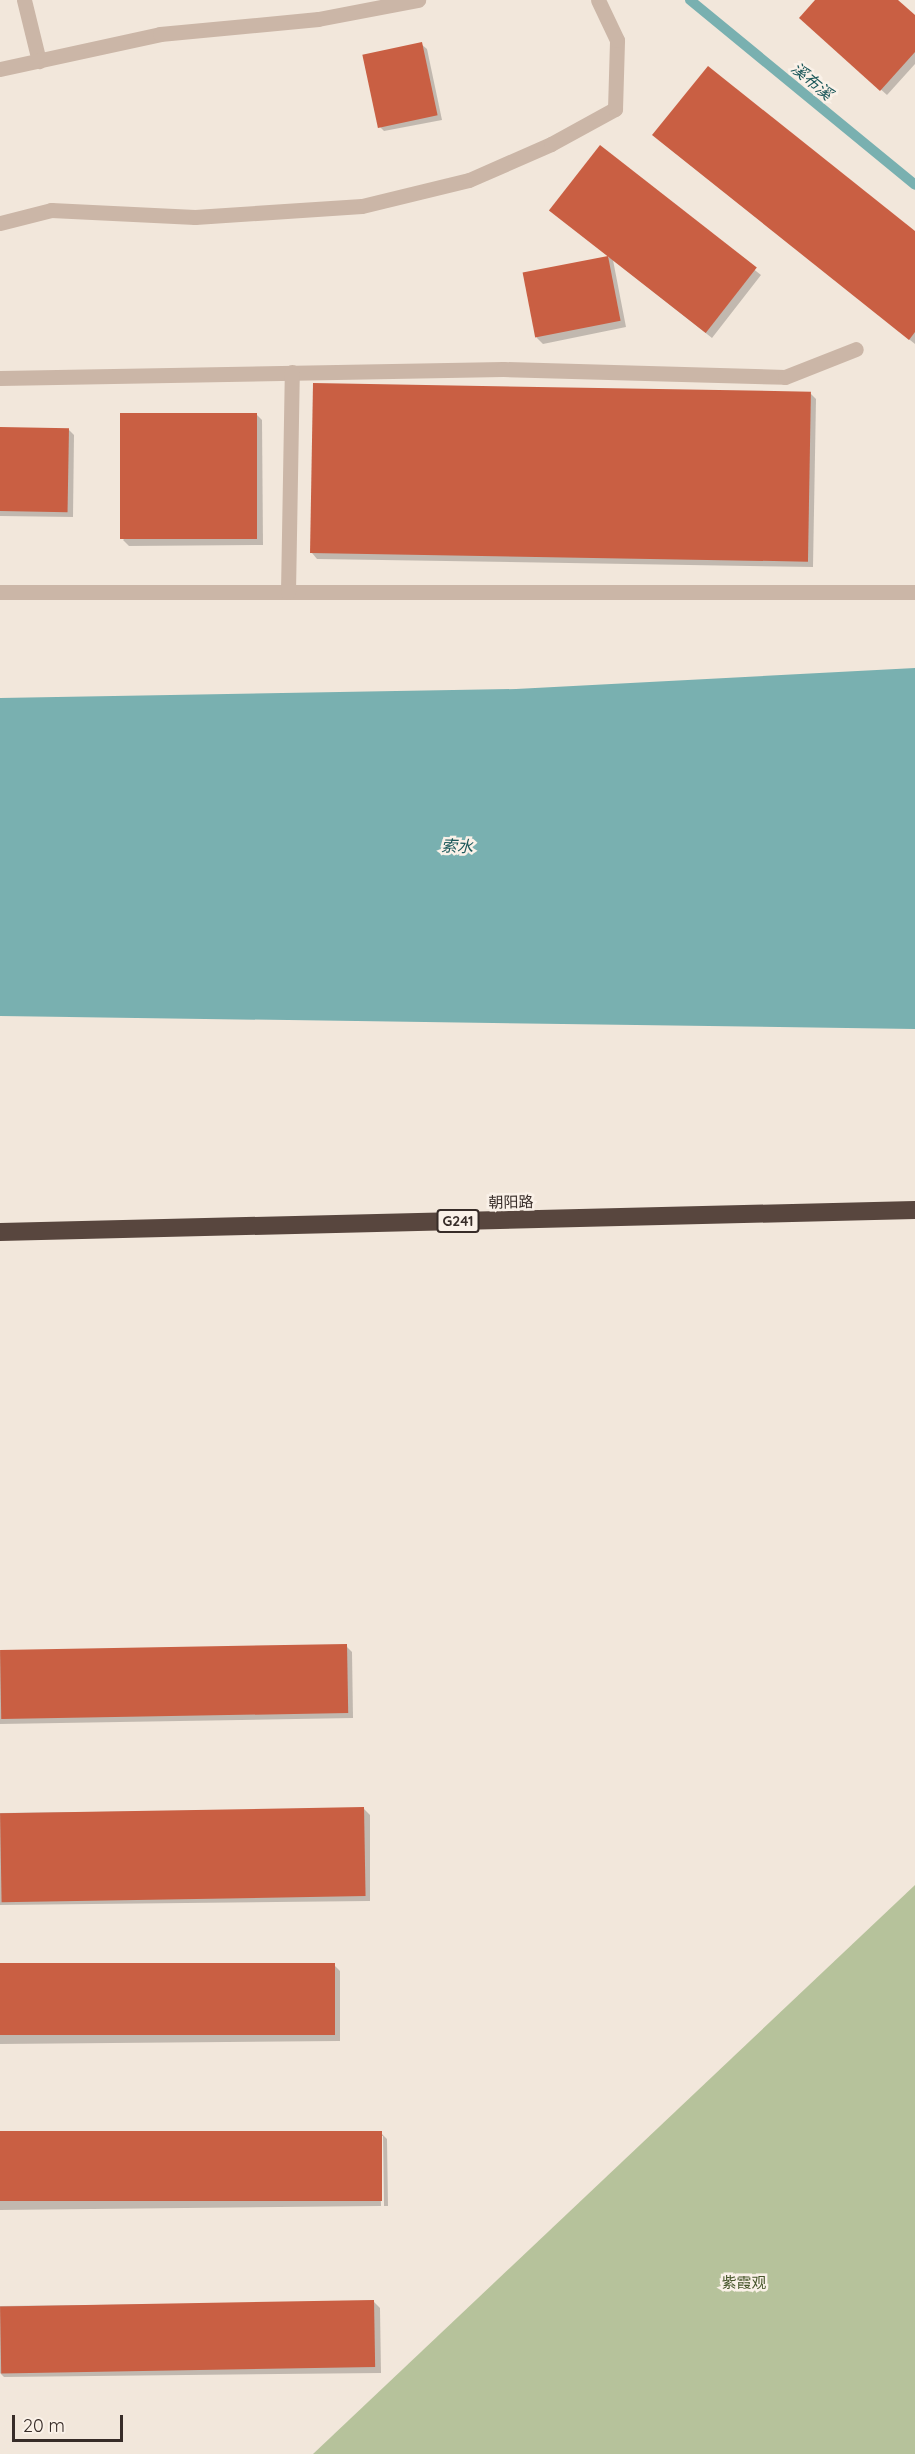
<!DOCTYPE html>
<html>
<head>
<meta charset="utf-8">
<style>
  body { margin:0 }
  #map { position:relative; width:915px; height:2454px; overflow:hidden; background:#f2e7db; font-family:Quicksand,"Noto Sans SC",sans-serif }
  div>[style] { position:absolute }
  .green>* { inset:0; background:#b6c29b }
  .water>* { inset:0; background:#79b0b0 }
  .shadow>* { inset:0; background:#0003 }
  .stream>* { height:10px; margin:-5px; padding:0 5px; transform-origin:5px; border-radius:5px; background:#79b0b0 }
  .building>* { inset:0; background:#c95f43; transform-origin:0 0 }
  .minor>* { height:15px; margin:-7.5px; padding:0 7.5px; transform-origin:7.5px; border-radius:7.5px; background:#cbb6a7 }
  .highway>* { height:18px; margin:-9px; padding:0 9px; transform-origin:9px; border-radius:9px; background:#58463e }
  span { translate:-50% -50%; white-space:nowrap; text-align:center; line-height:1.15; -webkit-text-stroke:5px #faf1e8; paint-order:stroke }
  .shield-label span { padding:2px 4px; background:#faf1e8; border:2px solid; border-radius:4px; -webkit-text-stroke-width:0 }
  .shield-label { font-size:14px; color:#372c28; font-weight:700 }
  .street-label { font-size:15px; color:#372c28 }
  .park-label { font-size:15px; color:#47562b }
  .water-label { font-size:16px; color:#1c585a; font-style:italic }
  .scale { position:absolute; left:12px; top:2415px; width:111px; height:27px; box-sizing:border-box; border:3px solid #372c28; border-top:0; padding-left:8px; font-size:18px; line-height:21px; white-space:nowrap; color:#372c28; -webkit-text-stroke:4px #faf1e8; paint-order:stroke }
</style>
</head>
<body>
<div id="map">
  <div class="green">
    <i style="clip-path:polygon(915px 1885px,915px 2454px,313px 2454px)"></i>
  </div>
  <div class="water">
    <i style="clip-path:polygon(915px 668px,915px 1029px,0 1016px,0 698px,516px 689px)"></i>
  </div>
  <div class="shadow">
    <i style="clip-path:polygon(817px 0,896px 0,915px 17px,915px 64px,887px 95px,807px 23px)"></i>
    <i style="clip-path:polygon(421px 44px,427px 49px,442px 120px,384px 131px,378px 125px)"></i>
    <i style="clip-path:polygon(660px 141px,915px 233px,915px 344px)"></i>
    <i style="clip-path:polygon(600px 147px,761px 275px,712px 338px,613px 260px,626px 327px,543px 344px,537px 338px,524px 274px,610px 257px)"></i>
    <i style="clip-path:polygon(810px 393px,816px 399px,813px 567px,317px 559px,312px 553px)"></i>
    <i style="clip-path:polygon(256px 414px,262px 420px,263px 545px,129px 546px,123px 540px)"></i>
    <i style="clip-path:polygon(0 428px,68px 429px,74px 435px,73px 517px,0 516px)"></i>
    <i style="clip-path:polygon(346px 1646px,352px 1652px,353px 1718px,0 1724px,0 1652px)"></i>
    <i style="clip-path:polygon(364px 1809px,370px 1815px,370px 1901px,0 1905px,0 1813px)"></i>
    <i style="clip-path:polygon(334px 1965px,340px 1971px,340px 2041px,0 2044px,0 1968px)"></i>
    <i style="clip-path:polygon(381px 2133px,387px 2139px,388px 2206px,384px 2206px,383px 2136px,380px 2136px,381px 2206px,0 2210px,0 2136px)"></i>
    <i style="clip-path:polygon(374px 2302px,380px 2308px,381px 2373px,4px 2377px,0 2373px,0 2306px)"></i>
  </div>
  <div class="stream">
    <i style="left:690px;top:0;width:291px;rotate:39.4deg"></i>
  </div>
  <div class="building">
    <i style="clip-path:polygon(815px 0,898px 0,915px 15px,915px 52px,880px 91px,799px 18px)"></i>
    <i style="left:422px;top:42px;width:75px;height:61px;rotate:78deg"></i>
    <i style="clip-path:polygon(708px 66px,915px 231px,915px 332px,909px 340px,652px 135px)"></i>
    <i style="left:600px;top:145px;width:199px;height:83px;rotate:38deg"></i>
    <i style="left:608px;top:256px;width:66px;height:87px;rotate:79deg"></i>
    <i style="left:313px;top:383px;width:498px;height:170px;rotate:1deg"></i>
    <i style="left:257px;top:413px;width:126px;height:137px;rotate:90deg"></i>
    <i style="left:0;top:427px;width:69px;height:84px;rotate:1deg"></i>
    <i style="left:347px;top:1644px;width:69px;height:347px;rotate:89deg"></i>
    <i style="left:364px;top:1807px;width:89px;height:364px;rotate:89deg"></i>
    <i style="left:335px;top:1963px;width:72px;height:335px;rotate:90deg"></i>
    <i style="left:382px;top:2131px;width:70px;height:382px;rotate:90deg"></i>
    <i style="left:374px;top:2300px;width:67px;height:374px;rotate:89deg"></i>
  </div>
  <div class="minor">
    <i style="left:24px;top:0;width:63px;rotate:76.2deg"></i>
    <i style="left:0;top:69px;width:164px;rotate:-12.3deg"></i>
    <i style="left:160px;top:34px;width:159px;rotate:-5.4deg"></i>
    <i style="left:318px;top:19px;width:102px;rotate:-10.8deg"></i>
    <i style="left:0;top:223px;width:53px;rotate:-14.3deg"></i>
    <i style="left:51px;top:210px;width:144px;rotate:2.8deg"></i>
    <i style="left:195px;top:217px;width:167px;rotate:-3.8deg"></i>
    <i style="left:362px;top:206px;width:110px;rotate:-13.7deg"></i>
    <i style="left:469px;top:180px;width:90px;rotate:-23.7deg"></i>
    <i style="left:551px;top:144px;width:73px;rotate:-28.7deg"></i>
    <i style="left:615px;top:109px;width:69px;rotate:-88.3deg"></i>
    <i style="left:617px;top:40px;width:44px;rotate:-115.4deg"></i>
    <i style="left:0;top:378px;width:503px;rotate:-1.03deg"></i>
    <i style="left:503px;top:369px;width:282px;rotate:1.6deg"></i>
    <i style="left:785px;top:377px;width:76px;rotate:-21.5deg"></i>
    <i style="left:0;top:592px;width:915px"></i>
    <i style="left:288px;top:592px;width:220px;rotate:-89deg"></i>
  </div>
  <div class="highway">
    <i style="left:0;top:1232px;width:915px;rotate:-1.38deg"></i>
  </div>
  <div class="shield-label">
    <span style="left:458px;top:1221px">G241</span>
  </div>
  <div class="street-label">
    <span style="left:511px;top:1202px;rotate:-1deg">朝阳路</span>
  </div>
  <div class="park-label">
    <span style="left:744px;top:2283px">紫霞观</span>
  </div>
  <div class="water-label">
    <span style="left:812px;top:81px;rotate:40deg">溪布溪</span>
    <span style="left:457px;top:846px;rotate:2deg">索水</span>
  </div>
  <div class="scale">20 m</div>
</div>
</body>
</html>
